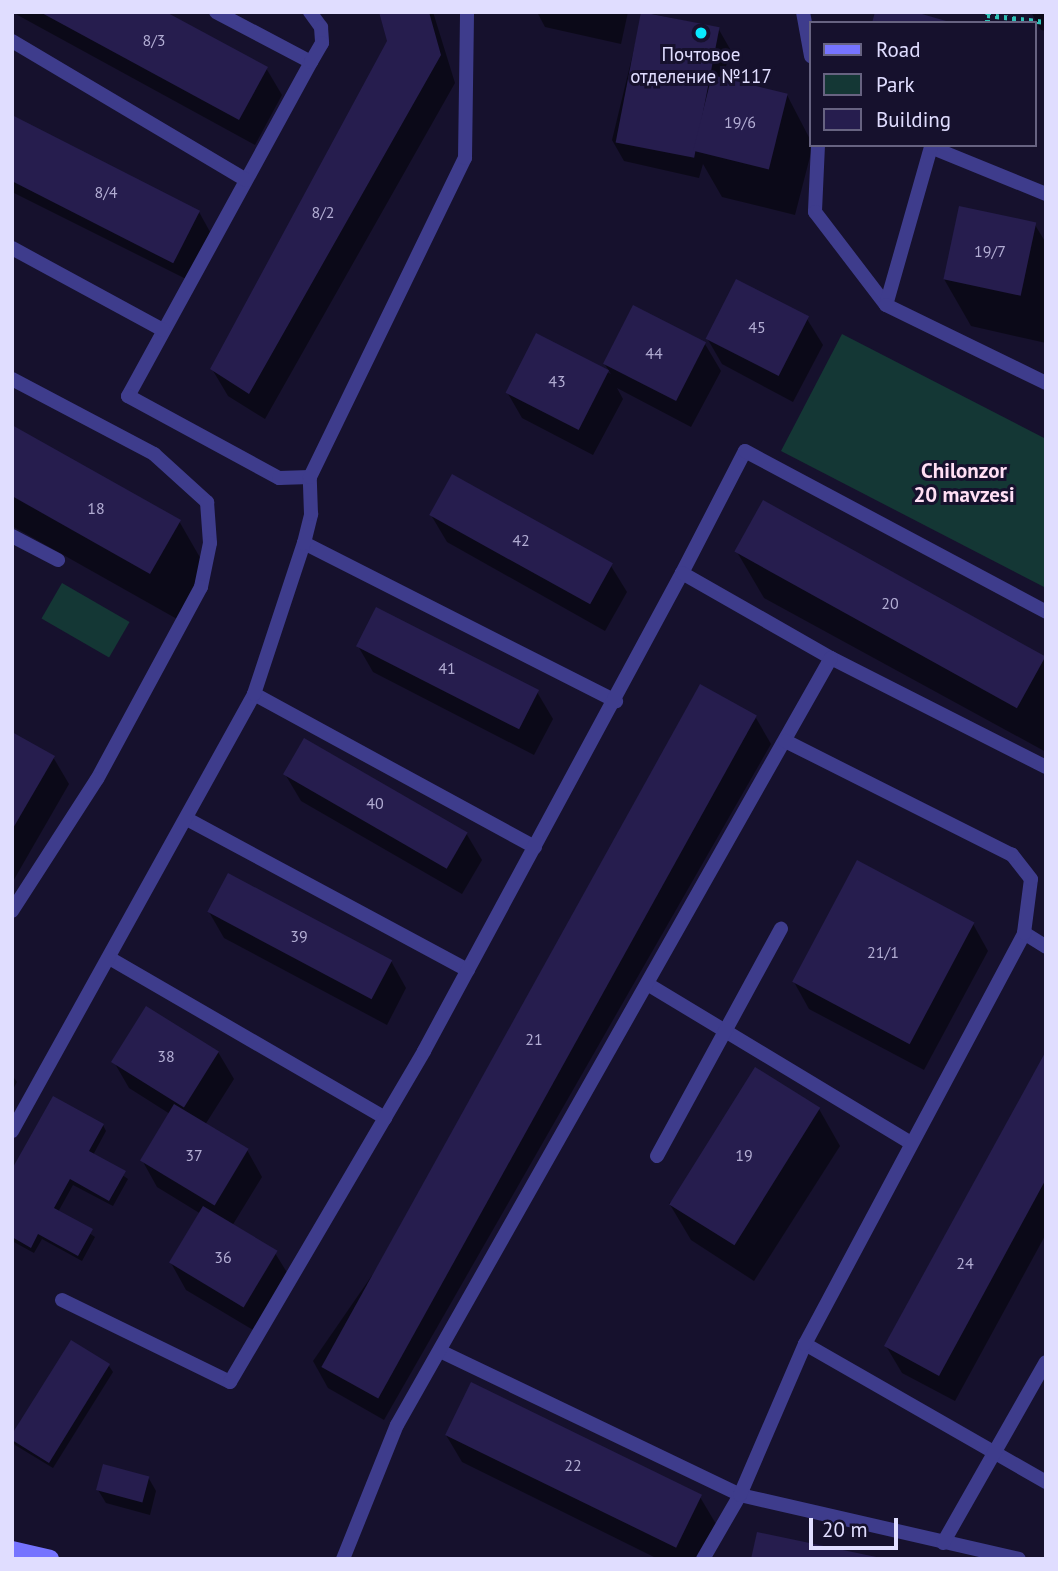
<!DOCTYPE html>
<html>
<head>
<meta charset="utf-8">
<style>
  body { margin:0 }
  #map { position:relative; width:1058px; height:1571px; overflow:hidden; background:#16112d; font-family:"PT Sans",sans-serif }
  div>[style] { position:absolute }
  .green>* { inset:0; background:#143735; transform-origin:0 0 }
  .shadow>* { inset:0; background:#0007 }
  .building>* { inset:0; background:#261d4e; transform-origin:0 0 }
  .path>* { height:4.5px; margin-top:-2.25px; transform-origin:0; background:repeating-linear-gradient(90deg,#2fc1b6 0 3.5px,transparent 0 8.5px) }
  .lane>* { height:14px; margin:-7px; padding:0 7px; transform-origin:7px; border-radius:7px; background:#3e3c8c }
  .secondary>* { height:18px; margin:-9px; padding:0 9px; transform-origin:9px; border-radius:9px; background:#7674ff }
  .dots>* { width:19px; height:19px; translate:-50% -50%; box-sizing:border-box; border:4px solid #16112d; border-radius:50% }
  span { translate:-50% -50%; white-space:nowrap; text-align:center; line-height:1.15; -webkit-text-stroke:6px #16112d; paint-order:stroke }
  .number-label { font-size:16px; color:#b2add3 }
  .number-label span { -webkit-text-stroke-width:0 }
  .poi-label { font-size:19px; color:#e0ddff }
  .neighbourhood-label { font-size:21px; color:#ffdff4; font-weight:700 }
  .frame { position:absolute; inset:0; border:14px solid #e0ddff; pointer-events:none }
  .legend { position:absolute; left:809px; top:21px; width:228px; height:126px; box-sizing:border-box; background:#16112d; border:2px solid #676381; margin:0; padding:9px 12px; list-style:none; font-size:21px; color:#e0ddff }
  .legend li { display:flex; align-items:center; gap:14px; height:35px }
  .legend b { width:35px; border:2px solid #676381 }
  .scale { position:absolute; left:809px; top:1518px; width:89px; height:32px; box-sizing:border-box; border:4px solid #e0ddff; border-top:0; padding-left:9px; font-size:21px; line-height:24px; white-space:nowrap; color:#e0ddff; -webkit-text-stroke:5px #16112d; paint-order:stroke }
</style>
</head>
<body>
<div id="map">
  <div class="green">
    <i style="clip-path:polygon(842px 334px,1046px 439px,1046px 588px,781px 451px)"></i>
    <i style="left:62px;top:583px;width:78px;height:41px;rotate:30deg"></i>
  </div>
  <div class="shadow">
    <i style="clip-path:polygon(12px 12px,162px 12px,266px 68px,282px 95px,255px 145px)"></i>
    <i style="clip-path:polygon(380px 12px,433px 12px,455px 83px,265px 419px,228px 396px,212px 369px,389px 41px)"></i>
    <i style="clip-path:polygon(537px 12px,628px 12px,621px 44px,545px 27px)"></i>
    <i style="clip-path:polygon(643px 12px,718px 28px,730px 49px,723px 80px,787px 95px,813px 145px,795px 215px,722px 197px,703px 164px,699px 178px,624px 161px,612px 140px)"></i>
    <i style="clip-path:polygon(1031px 12px,1046px 12px,1046px 31px,1041px 30px)"></i>
    <i style="clip-path:polygon(12px 117px,199px 212px,214px 239px,192px 282px,12px 192px)"></i>
    <i style="clip-path:polygon(1035px 225px,1046px 243px,1046px 343px,971px 326px,944px 279px)"></i>
    <i style="clip-path:polygon(807px 319px,823px 345px,793px 402px,722px 364px,707px 338px)"></i>
    <i style="clip-path:polygon(536px 335px,611px 374px,604px 363px,705px 344px,721px 371px,691px 427px,617px 388px,623px 399px,593px 455px,522px 418px,507px 392px)"></i>
    <i style="clip-path:polygon(12px 427px,179px 521px,206px 568px,177px 619px,12px 526px)"></i>
    <i style="clip-path:polygon(453px 477px,611px 566px,627px 592px,605px 631px,447px 542px,431px 515px)"></i>
    <i style="clip-path:polygon(737px 552px,1046px 657px,1046px 752px,764px 598px)"></i>
    <i style="clip-path:polygon(358px 646px,537px 692px,553px 719px,534px 755px,373px 672px)"></i>
    <i style="clip-path:polygon(756px 718px,771px 744px,384px 1420px,328px 1388px,313px 1361px)"></i>
    <i style="clip-path:polygon(12px 734px,53px 757px,69px 784px,12px 883px)"></i>
    <i style="clip-path:polygon(285px 774px,466px 833px,482px 860px,462px 894px,301px 801px)"></i>
    <i style="clip-path:polygon(209px 912px,391px 961px,406px 988px,387px 1025px,224px 938px)"></i>
    <i style="clip-path:polygon(973px 924px,988px 951px,924px 1070px,809px 1009px,794px 982px)"></i>
    <i style="clip-path:polygon(218px 1052px,234px 1079px,205px 1125px,247px 1150px,262px 1177px,232px 1226px,275px 1253px,291px 1279px,258px 1333px,186px 1290px,171px 1263px,201px 1214px,157px 1187px,142px 1160px,170px 1114px,129px 1088px,114px 1062px)"></i>
    <i style="clip-path:polygon(1046px 1055px,1046px 1234px,955px 1401px,902px 1373px,886px 1346px)"></i>
    <i style="clip-path:polygon(12px 1075px,17px 1082px,12px 1091px)"></i>
    <i style="clip-path:polygon(819px 1109px,840px 1146px,754px 1281px,691px 1240px,669px 1203px)"></i>
    <i style="clip-path:polygon(103px 1125px,106px 1131px,93px 1155px,128px 1179px,113px 1206px,73px 1185px,58px 1212px,95px 1237px,82px 1261px,42px 1239px,34px 1253px,12px 1241px,12px 1173px)"></i>
    <i style="clip-path:polygon(109px 1366px,113px 1372px,53px 1468px,15px 1445px,12px 1440px)"></i>
    <i style="clip-path:polygon(446px 1435px,700px 1497px,716px 1524px,698px 1559px,658px 1559px,462px 1462px)"></i>
    <i style="clip-path:polygon(148px 1477px,156px 1491px,150px 1515px,106px 1503px,98px 1490px)"></i>
  </div>
  <div class="building">
    <i style="clip-path:polygon(40px 12px,166px 12px,268px 67px,239px 120px)"></i>
    <i style="clip-path:polygon(379px 12px,429px 12px,441px 55px,249px 394px,210px 369px,387px 41px)"></i>
    <i style="left:641px;top:12px;width:80px;height:133px;rotate:11deg"></i>
    <i style="clip-path:polygon(875px 12px,915px 12px,953px 23px,872px 23px)"></i>
    <i style="left:712px;top:75px;width:78px;height:78px;rotate:14deg"></i>
    <i style="left:12px;top:115px;width:211px;height:59px;rotate:27deg"></i>
    <i style="left:959px;top:206px;width:79px;height:75px;rotate:12deg"></i>
    <i style="left:736px;top:279px;width:82px;height:67px;rotate:27deg"></i>
    <i style="left:633px;top:305px;width:82px;height:66px;rotate:27deg"></i>
    <i style="left:536px;top:333px;width:82px;height:67px;rotate:27deg"></i>
    <i style="clip-path:polygon(12px 425px,181px 520px,150px 574px,12px 496px)"></i>
    <i style="left:452px;top:474px;width:184px;height:47px;rotate:29deg"></i>
    <i style="left:763px;top:500px;width:323px;height:59px;rotate:29deg"></i>
    <i style="left:376px;top:607px;width:183px;height:44px;rotate:27deg"></i>
    <i style="left:700px;top:684px;width:65px;height:781px;rotate:29deg"></i>
    <i style="clip-path:polygon(12px 732px,55px 756px,12px 830px)"></i>
    <i style="left:304px;top:738px;width:189px;height:42px;rotate:30deg"></i>
    <i style="left:857px;top:860px;width:133px;height:138px;rotate:28deg"></i>
    <i style="left:228px;top:873px;width:186px;height:44px;rotate:28deg"></i>
    <i style="left:146px;top:1006px;width:86px;height:66px;rotate:32deg"></i>
    <i style="clip-path:polygon(1046px 1051px,1046px 1179px,939px 1376px,884px 1346px)"></i>
    <i style="left:755px;top:1067px;width:77px;height:162px;rotate:32deg"></i>
    <i style="clip-path:polygon(53px 1096px,104px 1124px,89px 1151px,126px 1171px,109px 1201px,70px 1179px,54px 1208px,93px 1229px,78px 1256px,38px 1234px,31px 1248px,12px 1237px,12px 1169px)"></i>
    <i style="left:174px;top:1104px;width:87px;height:66px;rotate:31deg"></i>
    <i style="left:203px;top:1206px;width:87px;height:66px;rotate:31deg"></i>
    <i style="clip-path:polygon(71px 1340px,110px 1364px,49px 1463px,12px 1440px,12px 1434px)"></i>
    <i style="left:471px;top:1382px;width:257px;height:59px;rotate:26deg"></i>
    <i style="left:103px;top:1464px;width:48px;height:27px;rotate:15deg"></i>
    <i style="clip-path:polygon(757px 1532px,881px 1558px,881px 1559px,751px 1559px)"></i>
  </div>
  <div class="path">
    <i style="left:987px;top:15px;width:59px;rotate:6.8deg"></i>
    <i style="left:987px;top:23px;width:11px;rotate:-85deg"></i>
  </div>
  <div class="lane">
    <i style="left:216px;top:12px;width:107px;rotate:27.8deg"></i>
    <i style="left:311px;top:62px;width:381px;rotate:118.7deg"></i>
    <i style="left:128px;top:396px;width:172px;rotate:28.5deg"></i>
    <i style="left:279px;top:478px;width:31px;rotate:-2deg"></i>
    <i style="left:310px;top:12px;width:19px;rotate:54deg"></i>
    <i style="left:321px;top:27px;width:16px;rotate:86deg"></i>
    <i style="left:322px;top:43px;width:22px;rotate:120deg"></i>
    <i style="left:803px;top:12px;width:45px;rotate:79.7deg"></i>
    <i style="left:12px;top:41px;width:272px;rotate:30.7deg"></i>
    <i style="left:818px;top:145px;width:67px;rotate:92.6deg"></i>
    <i style="left:815px;top:212px;width:117px;rotate:52.6deg"></i>
    <i style="left:1046px;top:194px;width:124px;rotate:-157.8deg"></i>
    <i style="left:931px;top:147px;width:164px;rotate:105.9deg"></i>
    <i style="left:886px;top:305px;width:178px;rotate:26deg"></i>
    <i style="left:12px;top:248px;width:172px;rotate:28.5deg"></i>
    <i style="left:12px;top:379px;width:161px;rotate:27.8deg"></i>
    <i style="left:154px;top:454px;width:72px;rotate:42.2deg"></i>
    <i style="left:207px;top:502px;width:41px;rotate:85.8deg"></i>
    <i style="left:210px;top:543px;width:45px;rotate:101.6deg"></i>
    <i style="left:201px;top:587px;width:218px;rotate:118.4deg"></i>
    <i style="left:97px;top:779px;width:157px;rotate:122.8deg"></i>
    <i style="left:12px;top:536px;width:52px;rotate:27.6deg"></i>
    <i style="left:304px;top:543px;width:350px;rotate:26.9deg"></i>
    <i style="left:682px;top:573px;width:137px;rotate:-62.7deg"></i>
    <i style="left:745px;top:451px;width:341px;rotate:28.1deg"></i>
    <i style="left:254px;top:694px;width:320px;rotate:28.6deg"></i>
    <i style="left:187px;top:819px;width:319px;rotate:28.3deg"></i>
    <i style="left:1024px;top:933px;width:26px;rotate:32deg"></i>
    <i style="left:111px;top:959px;width:317px;rotate:30.1deg"></i>
    <i style="left:649px;top:985px;width:304px;rotate:31.1deg"></i>
    <i style="left:12px;top:1131px;width:500px;rotate:-61deg"></i>
    <i style="left:254px;top:694px;width:159px;rotate:-71.7deg"></i>
    <i style="left:304px;top:543px;width:30px;rotate:-76deg"></i>
    <i style="left:311px;top:514px;width:37px;rotate:-92deg"></i>
    <i style="left:310px;top:477px;width:355px;rotate:-64.1deg"></i>
    <i style="left:465px;top:158px;width:146px;rotate:-89.2deg"></i>
    <i style="left:657px;top:1156px;width:259px;rotate:-61.4deg"></i>
    <i style="left:62px;top:1300px;width:187px;rotate:26deg"></i>
    <i style="left:230px;top:1382px;width:384px;rotate:-59.6deg"></i>
    <i style="left:424px;top:1051px;width:543px;rotate:-61.64deg"></i>
    <i style="left:682px;top:573px;width:172px;rotate:29.7deg"></i>
    <i style="left:831px;top:658px;width:241px;rotate:26.9deg"></i>
    <i style="left:805px;top:1344px;width:278px;rotate:29.8deg"></i>
    <i style="left:442px;top:1352px;width:331px;rotate:25.6deg"></i>
    <i style="left:740px;top:1495px;width:286px;rotate:12.9deg"></i>
    <i style="left:943px;top:1543px;width:208px;rotate:-60.4deg"></i>
    <i style="left:343px;top:1559px;width:144px;rotate:-68.1deg"></i>
    <i style="left:397px;top:1425px;width:881px;rotate:-60.5deg"></i>
    <i style="left:703px;top:1559px;width:74px;rotate:-60deg"></i>
    <i style="left:740px;top:1495px;width:164px;rotate:-66.7deg"></i>
    <i style="left:805px;top:1344px;width:466px;rotate:-61.9deg"></i>
    <i style="left:1024px;top:933px;width:54px;rotate:-82.6deg"></i>
    <i style="left:1031px;top:879px;width:31px;rotate:-128deg"></i>
    <i style="left:1012px;top:855px;width:254px;rotate:-153.3deg"></i>
  </div>
  <div class="secondary">
    <i style="left:12px;top:1550px;width:39px;rotate:13deg"></i>
  </div>
  <div class="dots">
    <i style="left:701px;top:33px;background:#09e9ff"></i>
  </div>
  <div class="number-label">
    <span style="left:154px;top:40px">8/3</span>
    <span style="left:740px;top:122px">19/6</span>
    <span style="left:106px;top:192px">8/4</span>
    <span style="left:323px;top:212px">8/2</span>
    <span style="left:990px;top:251px">19/7</span>
    <span style="left:757px;top:327px">45</span>
    <span style="left:654px;top:353px">44</span>
    <span style="left:557px;top:381px">43</span>
    <span style="left:96px;top:508px">18</span>
    <span style="left:521px;top:540px">42</span>
    <span style="left:890px;top:603px">20</span>
    <span style="left:447px;top:668px">41</span>
    <span style="left:375px;top:803px">40</span>
    <span style="left:299px;top:936px">39</span>
    <span style="left:883px;top:952px">21/1</span>
    <span style="left:534px;top:1039px">21</span>
    <span style="left:166px;top:1056px">38</span>
    <span style="left:194px;top:1155px">37</span>
    <span style="left:744px;top:1155px">19</span>
    <span style="left:223px;top:1257px">36</span>
    <span style="left:965px;top:1263px">24</span>
    <span style="left:573px;top:1465px">22</span>
  </div>
  <div class="poi-label">
    <span style="left:701px;top:66px">Почтовое<br>отделение №117</span>
  </div>
  <div class="neighbourhood-label">
    <span style="left:964px;top:483px">Chilonzor<br>20 mavzesi</span>
  </div>
  <div class="frame"></div>
  <ul class="legend">
  <li><b style="height:9px;background:#7674ff"></b>Road</li>
  <li><b style="height:19px;background:#143735"></b>Park</li>
  <li><b style="height:19px;background:#261d4e"></b>Building</li>
  </ul>
  <div class="scale">20 m</div>
</div>
</body>
</html>
